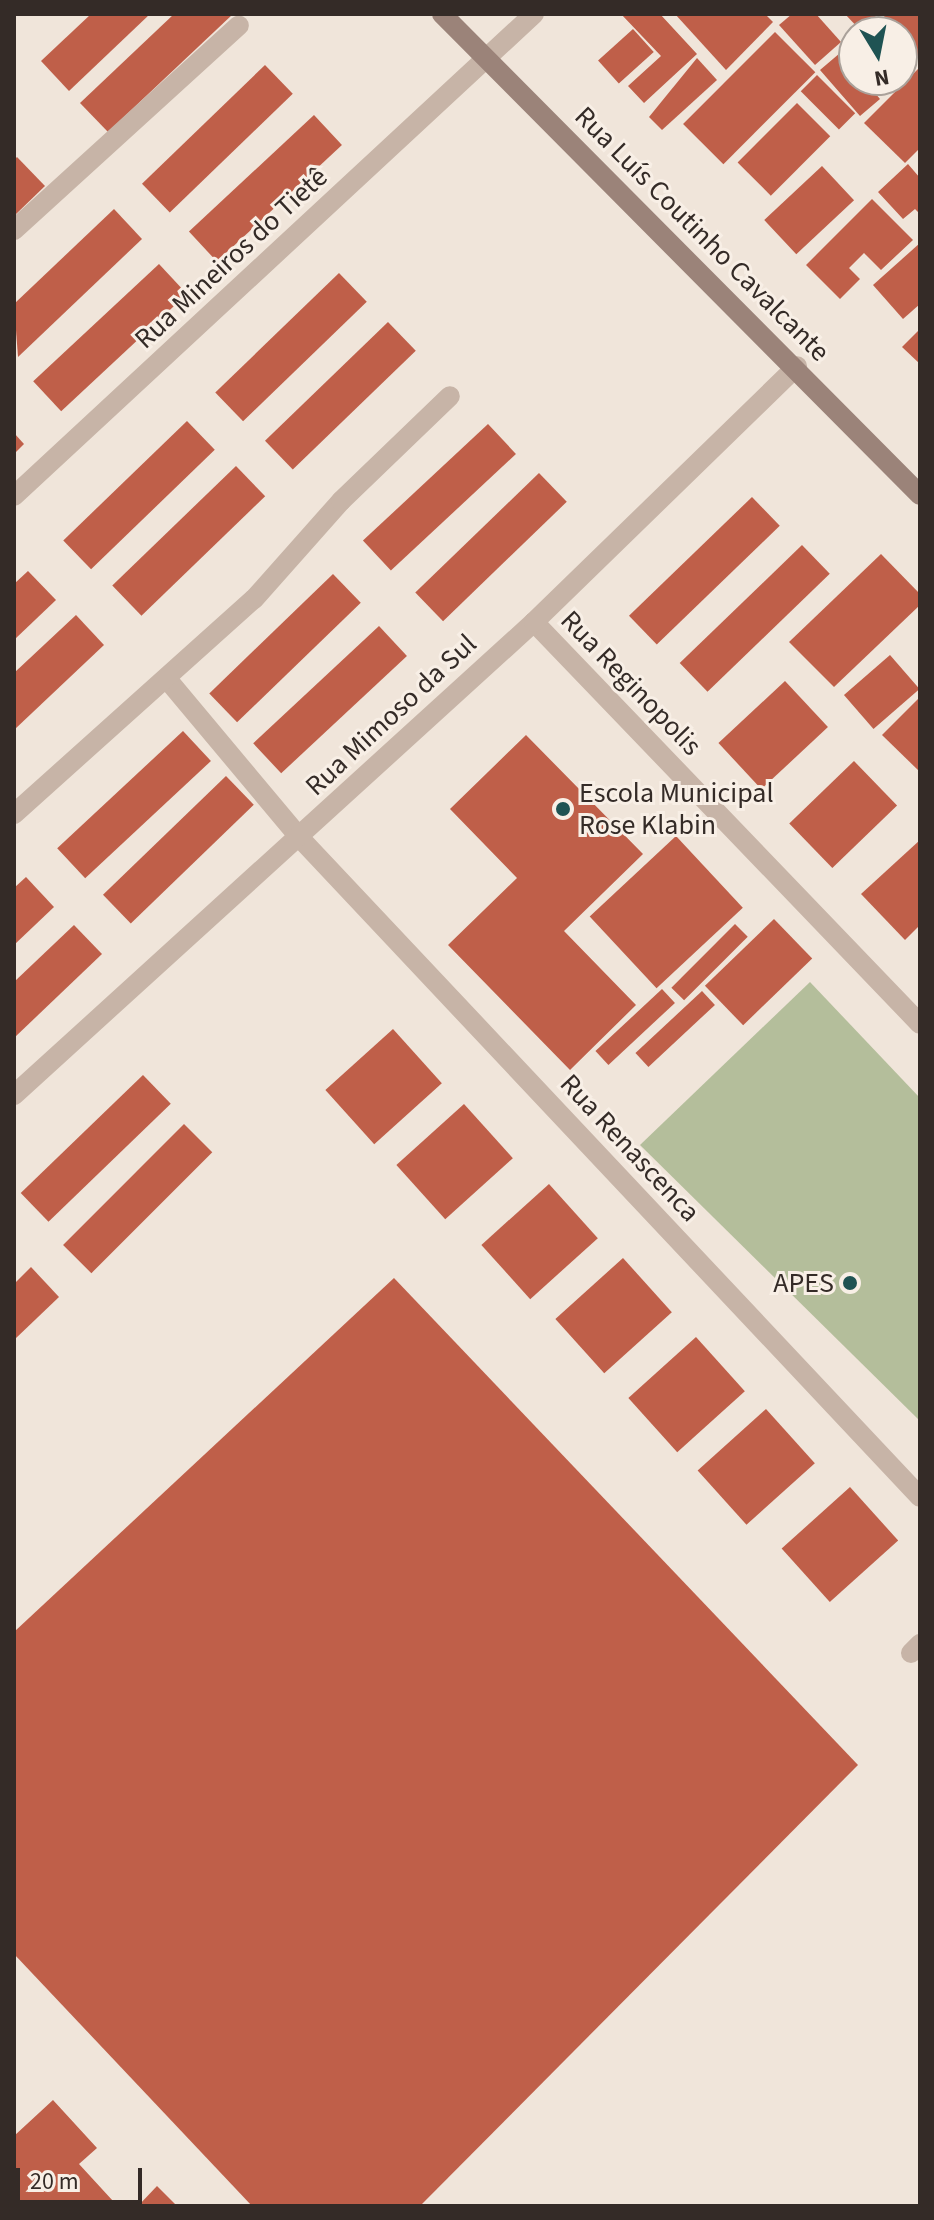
<!DOCTYPE html>
<html>
<head>
<meta charset="utf-8">
<style>
  body { margin:0 }
  #map { position:relative; width:934px; height:2220px; overflow:hidden; background:#f0e5da; font-family:"Source Sans 3",sans-serif }
  div>[style] { position:absolute }
  .green>* { inset:0; background:#b4be9b }
  .building>* { inset:0; background:#bf5f49; transform-origin:0 0 }
  .street>* { height:20px; margin:-10px; padding:0 10px; transform-origin:10px; border-radius:10px; background:#c7b4a7 }
  .secondary>* { height:20px; margin:-10px; padding:0 10px; transform-origin:10px; border-radius:10px; background:#9b8379 }
  .dots>* { width:22px; height:22px; translate:-50% -50%; box-sizing:border-box; border:4px solid #f8efe6; border-radius:50% }
  span { translate:-50% -50%; white-space:nowrap; text-align:center; line-height:1.15; -webkit-text-stroke:6px #f8efe6; paint-order:stroke }
  .street-label { font-size:28px; color:#342b27 }
  .poi-label { font-size:28px; color:#342b27 }
  .left { translate:0 -50%; text-align:left }
  .right { translate:-100% -50%; text-align:right }
  .frame { position:absolute; inset:0; border:16px solid #342b27; pointer-events:none }
  .north { position:absolute; left:838px; top:16px; width:80px; height:80px; box-sizing:border-box; background:#f8efe6; border:2px solid #aaa19a; border-radius:50%; rotate:170deg; font-size:22px; font-weight:700; line-height:32px; text-align:center; color:#342b27 }
  .north::after { content:''; display:block; margin:auto; width:28px; height:36px; background:#1f5353; clip-path:polygon(50% 0,100% 100%,50% 72%,0 100%) }
  .scale { position:absolute; left:16px; top:2168px; width:126px; height:36px; box-sizing:border-box; border:4px solid #342b27; border-top:0; padding-left:10px; font-size:24px; line-height:28px; white-space:nowrap; color:#342b27; -webkit-text-stroke:6px #f8efe6; paint-order:stroke }
</style>
</head>
<body>
<div id="map">
  <div class="green">
    <i style="clip-path:polygon(810px 982px,920px 1098px,920px 1421px,640px 1145px)"></i>
  </div>
  <div class="building">
    <i style="clip-path:polygon(91px 14px,150px 14px,69px 91px,41px 61px)"></i>
    <i style="clip-path:polygon(174px 14px,233px 14px,108px 132px,80px 103px)"></i>
    <i style="clip-path:polygon(621px 14px,660px 14px,697px 54px,644px 103px,628px 86px,661px 56px)"></i>
    <i style="clip-path:polygon(675px 14px,765px 14px,773px 22px,726px 70px)"></i>
    <i style="clip-path:polygon(792px 14px,816px 14px,841px 42px,815px 65px,779px 25px)"></i>
    <i style="clip-path:polygon(845px 14px,878px 14px,861px 31px)"></i>
    <i style="clip-path:polygon(887px 14px,920px 14px,920px 54px,902px 71px,902px 32px,867px 32px)"></i>
    <i style="left:633px;top:29px;width:31px;height:47px;rotate:48deg"></i>
    <i style="left:775px;top:32px;width:57px;height:130px;rotate:45deg"></i>
    <i style="clip-path:polygon(840px 53px,854px 80px,864px 80px,880px 99px,860px 116px,820px 70px)"></i>
    <i style="clip-path:polygon(697px 58px,717px 80px,662px 130px,649px 117px)"></i>
    <i style="left:265px;top:65px;width:40px;height:171px;rotate:46deg"></i>
    <i style="clip-path:polygon(920px 67px,920px 148px,905px 163px,864px 123px)"></i>
    <i style="left:817px;top:75px;width:54px;height:23px;rotate:45deg"></i>
    <i style="left:797px;top:103px;width:47px;height:84px;rotate:45deg"></i>
    <i style="left:314px;top:115px;width:41px;height:171px;rotate:47deg"></i>
    <i style="clip-path:polygon(17px 157px,45px 186px,14px 216px,14px 160px)"></i>
    <i style="clip-path:polygon(908px 164px,920px 178px,920px 214px,915px 209px,903px 219px,878px 192px)"></i>
    <i style="left:822px;top:166px;width:47px;height:79px;rotate:47deg"></i>
    <i style="clip-path:polygon(872px 199px,913px 240px,881px 270px,864px 253px,849px 268px,860px 279px,840px 299px,806px 265px)"></i>
    <i style="clip-path:polygon(114px 209px,142px 239px,18px 357px,14px 304px)"></i>
    <i style="clip-path:polygon(920px 243px,920px 304px,903px 319px,873px 285px)"></i>
    <i style="left:159px;top:264px;width:41px;height:172px;rotate:47deg"></i>
    <i style="left:339px;top:273px;width:40px;height:172px;rotate:46deg"></i>
    <i style="left:388px;top:322px;width:40px;height:171px;rotate:46deg"></i>
    <i style="clip-path:polygon(920px 329px,920px 364px,902px 347px)"></i>
    <i style="left:187px;top:421px;width:40px;height:172px;rotate:46deg"></i>
    <i style="left:488px;top:424px;width:41px;height:171px;rotate:47deg"></i>
    <i style="clip-path:polygon(14px 433px,24px 444px,14px 454px)"></i>
    <i style="left:236px;top:466px;width:42px;height:172px;rotate:46deg"></i>
    <i style="left:539px;top:473px;width:40px;height:172px;rotate:46deg"></i>
    <i style="left:752px;top:497px;width:40px;height:171px;rotate:46deg"></i>
    <i style="left:802px;top:545px;width:40px;height:170px;rotate:46deg"></i>
    <i style="clip-path:polygon(881px 554px,920px 594px,920px 605px,834px 687px,789px 642px)"></i>
    <i style="clip-path:polygon(28px 571px,56px 600px,14px 640px,14px 584px)"></i>
    <i style="left:333px;top:574px;width:40px;height:172px;rotate:46deg"></i>
    <i style="clip-path:polygon(76px 615px,104px 645px,14px 730px,14px 673px)"></i>
    <i style="left:379px;top:626px;width:41px;height:172px;rotate:47deg"></i>
    <i style="left:890px;top:655px;width:45px;height:61px;rotate:49deg"></i>
    <i style="left:785px;top:681px;width:63px;height:91px;rotate:47deg"></i>
    <i style="clip-path:polygon(920px 697px,920px 772px,882px 735px)"></i>
    <i style="left:183px;top:731px;width:41px;height:172px;rotate:47deg"></i>
    <i style="clip-path:polygon(526px 735px,643px 854px,564px 931px,636px 1005px,570px 1070px,448px 945px,517px 878px,450px 809px)"></i>
    <i style="left:854px;top:761px;width:62px;height:90px;rotate:46deg"></i>
    <i style="left:226px;top:776px;width:40px;height:171px;rotate:46deg"></i>
    <i style="left:676px;top:836px;width:98px;height:118px;rotate:47deg"></i>
    <i style="clip-path:polygon(920px 840px,920px 925px,905px 940px,861px 894px)"></i>
    <i style="clip-path:polygon(26px 877px,54px 907px,14px 945px,14px 888px)"></i>
    <i style="left:774px;top:919px;width:55px;height:96px;rotate:46deg"></i>
    <i style="left:735px;top:924px;width:18px;height:90px;rotate:45deg"></i>
    <i style="clip-path:polygon(74px 925px,102px 954px,14px 1038px,14px 982px)"></i>
    <i style="left:662px;top:989px;width:19px;height:91px;rotate:47deg"></i>
    <i style="left:702px;top:991px;width:19px;height:91px;rotate:47deg"></i>
    <i style="left:393px;top:1029px;width:73px;height:91px;rotate:48deg"></i>
    <i style="left:143px;top:1075px;width:40px;height:170px;rotate:46deg"></i>
    <i style="left:464px;top:1104px;width:73px;height:91px;rotate:48deg"></i>
    <i style="left:184px;top:1124px;width:40px;height:171px;rotate:45deg"></i>
    <i style="left:549px;top:1184px;width:73px;height:91px;rotate:48deg"></i>
    <i style="left:623px;top:1258px;width:73px;height:91px;rotate:48deg"></i>
    <i style="clip-path:polygon(31px 1267px,59px 1297px,14px 1340px,14px 1284px)"></i>
    <i style="clip-path:polygon(394px 1278px,858px 1765px,420px 2206px,252px 2206px,14px 1954px,14px 1632px)"></i>
    <i style="left:696px;top:1337px;width:73px;height:91px;rotate:48deg"></i>
    <i style="left:766px;top:1409px;width:73px;height:92px;rotate:48deg"></i>
    <i style="left:850px;top:1487px;width:72px;height:92px;rotate:48deg"></i>
    <i style="clip-path:polygon(53px 2100px,97px 2148px,79px 2164px,113px 2201px,108px 2206px,14px 2202px,14px 2136px)"></i>
    <i style="clip-path:polygon(157px 2186px,177px 2206px,138px 2206px)"></i>
  </div>
  <div class="street">
    <i style="left:14px;top:230px;width:304px;rotate:-42.3deg"></i>
    <i style="left:14px;top:496px;width:709px;rotate:-42.83deg"></i>
    <i style="left:534px;top:622px;width:557px;rotate:46.16deg"></i>
    <i style="left:167px;top:679px;width:206px;rotate:50.1deg"></i>
    <i style="left:299px;top:837px;width:906px;rotate:46.74deg"></i>
    <i style="left:14px;top:814px;width:322px;rotate:-41.9deg"></i>
    <i style="left:254px;top:599px;width:131px;rotate:-48.4deg"></i>
    <i style="left:341px;top:501px;width:151px;rotate:-43.9deg"></i>
    <i style="left:14px;top:1095px;width:703px;rotate:-42.29deg"></i>
    <i style="left:534px;top:622px;width:367px;rotate:-44.2deg"></i>
    <i style="left:911px;top:1653px;width:13px;rotate:-45deg"></i>
  </div>
  <div class="secondary">
    <i style="left:442px;top:14px;width:678px;rotate:45.18deg"></i>
  </div>
  <div class="dots">
    <i style="left:563px;top:809px;background:#1f5353"></i>
    <i style="left:850px;top:1283px;background:#1f5353"></i>
  </div>
  <div class="street-label">
    <span style="left:702px;top:234px;rotate:45deg">Rua Luís Coutinho Cavalcante</span>
    <span style="left:231px;top:258px;rotate:-43deg">Rua Mineiros do Tietê</span>
    <span style="left:631px;top:683px;rotate:46deg">Rua Reginopolis</span>
    <span style="left:391px;top:715px;rotate:-43deg">Rua Mimoso da Sul</span>
    <span style="left:630px;top:1148px;rotate:47deg">Rua Renascenca</span>
  </div>
  <div class="poi-label">
    <span class="left" style="left:579px;top:809px">Escola Municipal<br>Rose Klabin</span>
    <span class="right" style="left:834px;top:1283px">APES</span>
  </div>
  <div class="frame"></div>
  <div class="north">N</div>
  <div class="scale">20 m</div>
</div>
</body>
</html>
